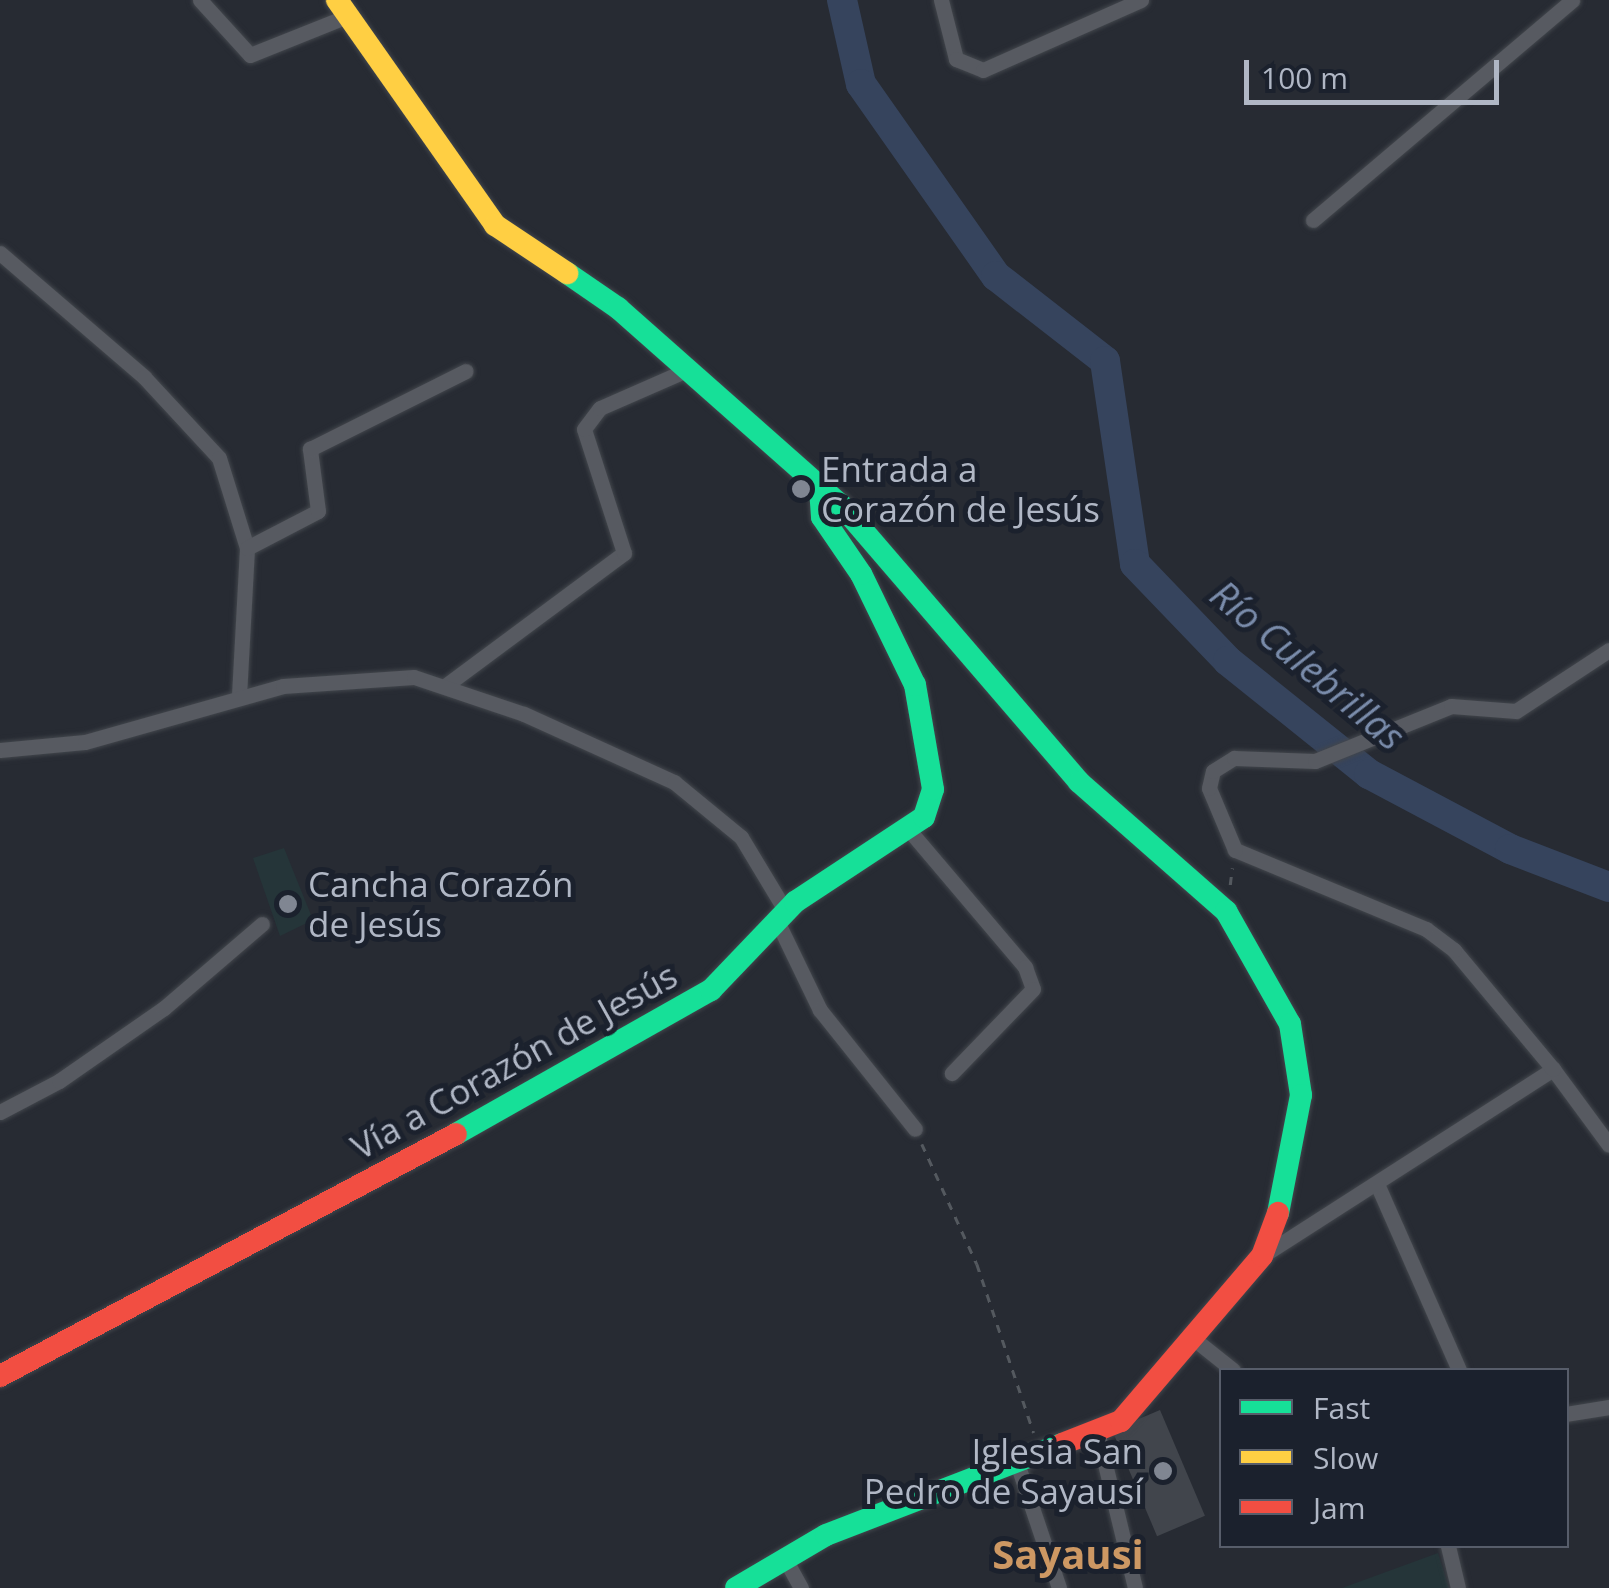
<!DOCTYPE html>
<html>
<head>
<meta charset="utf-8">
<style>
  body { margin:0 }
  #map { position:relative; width:1609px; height:1588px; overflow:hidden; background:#272b33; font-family:"Open Sans",sans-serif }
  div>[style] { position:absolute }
  .green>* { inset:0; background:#253539 }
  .river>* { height:30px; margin:-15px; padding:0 15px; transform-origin:15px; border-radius:15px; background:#36445d }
  .building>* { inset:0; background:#41454c; transform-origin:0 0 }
  .path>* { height:2.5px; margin-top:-1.25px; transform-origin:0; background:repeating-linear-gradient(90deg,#54595f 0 8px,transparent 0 16px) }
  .roads { filter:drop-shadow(0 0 2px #42464c) drop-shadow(0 0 2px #42464c) }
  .street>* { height:15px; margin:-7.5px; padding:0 7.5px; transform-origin:7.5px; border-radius:7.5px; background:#575a61 }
  .fast>* { height:22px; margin:-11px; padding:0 11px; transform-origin:11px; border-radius:11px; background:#16e098 }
  .slow>* { height:22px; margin:-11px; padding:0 11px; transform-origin:11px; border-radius:11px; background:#ffcf43 }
  .jam>* { height:22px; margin:-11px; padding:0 11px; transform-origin:11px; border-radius:11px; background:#f24e42 }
  .dots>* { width:28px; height:28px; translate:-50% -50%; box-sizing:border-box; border:5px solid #1b212d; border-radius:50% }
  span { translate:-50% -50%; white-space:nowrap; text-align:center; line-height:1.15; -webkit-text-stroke:10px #1b212d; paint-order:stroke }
  .poi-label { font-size:35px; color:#b0b7c5 }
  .left { translate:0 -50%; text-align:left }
  .right { translate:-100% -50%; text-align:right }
  .street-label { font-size:35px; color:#b0b7c5 }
  .water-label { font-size:38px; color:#7a8cab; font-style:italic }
  .quarter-label { font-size:40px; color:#cd9863; font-weight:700 }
  .legend { position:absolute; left:1219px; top:1368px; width:350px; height:180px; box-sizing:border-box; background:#1b212d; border:2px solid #575d6a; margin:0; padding:12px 18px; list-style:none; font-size:30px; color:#b0b7c5 }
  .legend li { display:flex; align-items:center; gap:20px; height:50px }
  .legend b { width:50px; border:2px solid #575d6a }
  .scale { position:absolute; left:1244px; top:60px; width:255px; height:45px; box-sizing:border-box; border:5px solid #b0b7c5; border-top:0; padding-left:12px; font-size:30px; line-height:35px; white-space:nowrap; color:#b0b7c5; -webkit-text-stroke:8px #1b212d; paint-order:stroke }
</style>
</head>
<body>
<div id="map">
  <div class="green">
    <i style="clip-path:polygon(284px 848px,313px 920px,280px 936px,253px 858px)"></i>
    <i style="clip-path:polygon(1438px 1553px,1449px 1588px,1342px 1588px)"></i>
  </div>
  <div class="river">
    <i style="left:842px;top:0;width:86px;rotate:77.3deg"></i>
    <i style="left:861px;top:84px;width:235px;rotate:54.9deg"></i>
    <i style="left:996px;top:276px;width:138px;rotate:37.9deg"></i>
    <i style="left:1105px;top:361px;width:205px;rotate:81.6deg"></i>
    <i style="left:1135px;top:564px;width:134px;rotate:46.2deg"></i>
    <i style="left:1228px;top:661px;width:181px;rotate:38.7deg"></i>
    <i style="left:1369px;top:774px;width:160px;rotate:28deg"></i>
    <i style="left:1510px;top:849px;width:106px;rotate:21deg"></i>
  </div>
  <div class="building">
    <i style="left:1160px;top:1410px;width:115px;height:52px;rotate:67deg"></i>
  </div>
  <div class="path">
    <i style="left:1230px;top:885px;width:17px;rotate:-83deg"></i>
    <i style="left:922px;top:1144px;width:132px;rotate:65.4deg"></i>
    <i style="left:977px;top:1264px;width:178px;rotate:71.4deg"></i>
  </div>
  <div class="roads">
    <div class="street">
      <i style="left:200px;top:0;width:74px;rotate:47.7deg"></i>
      <i style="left:250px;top:55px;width:108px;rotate:-21.8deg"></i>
      <i style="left:941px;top:0;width:61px;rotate:75.7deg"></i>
      <i style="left:956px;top:59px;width:29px;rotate:22deg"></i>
      <i style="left:983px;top:70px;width:173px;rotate:-23.9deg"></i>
      <i style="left:1313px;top:220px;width:340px;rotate:-40.3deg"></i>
      <i style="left:0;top:253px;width:190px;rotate:40.7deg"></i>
      <i style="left:144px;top:377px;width:110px;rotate:47.2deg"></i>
      <i style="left:219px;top:458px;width:94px;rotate:72.7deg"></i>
      <i style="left:247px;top:548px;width:147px;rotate:93.1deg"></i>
      <i style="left:247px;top:548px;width:80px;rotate:-27.5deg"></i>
      <i style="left:318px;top:511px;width:63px;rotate:-97.4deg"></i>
      <i style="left:310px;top:449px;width:174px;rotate:-26.6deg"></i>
      <i style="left:445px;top:686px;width:223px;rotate:-36.6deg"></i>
      <i style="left:624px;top:553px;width:130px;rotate:-107.9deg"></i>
      <i style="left:584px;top:429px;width:26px;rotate:-53deg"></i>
      <i style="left:600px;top:408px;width:95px;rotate:-23.6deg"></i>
      <i style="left:0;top:750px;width:85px;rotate:-5.4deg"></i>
      <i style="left:85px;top:742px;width:206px;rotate:-15.8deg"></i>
      <i style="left:283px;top:686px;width:131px;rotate:-3.9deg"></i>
      <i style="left:414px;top:677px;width:116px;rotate:18.6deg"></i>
      <i style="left:524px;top:714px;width:165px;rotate:24.4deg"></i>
      <i style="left:674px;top:782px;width:87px;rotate:39.4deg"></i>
      <i style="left:741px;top:837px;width:85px;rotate:58.9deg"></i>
      <i style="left:909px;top:830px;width:180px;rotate:49.7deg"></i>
      <i style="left:1025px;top:967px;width:23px;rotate:70deg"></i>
      <i style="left:1033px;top:989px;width:117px;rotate:134deg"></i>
      <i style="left:776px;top:919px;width:101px;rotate:64.2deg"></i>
      <i style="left:820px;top:1010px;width:152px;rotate:51.4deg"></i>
      <i style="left:1553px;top:1069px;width:94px;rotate:53.6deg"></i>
      <i style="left:0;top:1112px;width:67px;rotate:-27.7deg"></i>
      <i style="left:59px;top:1081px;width:128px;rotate:-34.8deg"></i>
      <i style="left:164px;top:1008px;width:129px;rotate:-40.6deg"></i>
      <i style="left:1377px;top:1184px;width:203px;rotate:66.2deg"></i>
      <i style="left:1262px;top:1256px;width:346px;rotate:-32.7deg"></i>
      <i style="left:1553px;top:1069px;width:155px;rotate:-129.8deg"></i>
      <i style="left:1454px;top:950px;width:35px;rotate:-143deg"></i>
      <i style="left:1426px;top:929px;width:207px;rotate:-157.5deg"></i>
      <i style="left:1235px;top:850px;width:67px;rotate:-112.8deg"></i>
      <i style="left:1209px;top:788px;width:17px;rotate:-77deg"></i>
      <i style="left:1213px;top:771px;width:25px;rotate:-32deg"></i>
      <i style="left:1234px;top:758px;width:81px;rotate:2.1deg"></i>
      <i style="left:1315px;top:761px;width:147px;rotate:-22deg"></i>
      <i style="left:1451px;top:706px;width:65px;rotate:4.4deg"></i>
      <i style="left:1516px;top:711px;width:111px;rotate:-33.3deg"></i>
      <i style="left:1189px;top:1335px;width:56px;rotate:38.5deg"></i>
      <i style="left:1566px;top:1414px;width:44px;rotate:-9.2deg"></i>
      <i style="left:1098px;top:1435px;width:157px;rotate:76.4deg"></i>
      <i style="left:1018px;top:1466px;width:129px;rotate:71.4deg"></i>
      <i style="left:1448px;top:1546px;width:43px;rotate:76.6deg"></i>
      <i style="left:785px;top:1559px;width:33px;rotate:61deg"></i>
    </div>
    <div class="fast">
      <i style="left:567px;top:273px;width:62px;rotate:34.5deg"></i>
      <i style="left:618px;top:308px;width:298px;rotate:41.5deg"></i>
      <i style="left:841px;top:505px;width:365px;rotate:49.3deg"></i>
      <i style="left:1079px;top:782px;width:196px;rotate:41.3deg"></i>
      <i style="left:1226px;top:911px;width:130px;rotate:60.5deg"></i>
      <i style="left:1290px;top:1024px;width:72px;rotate:81.2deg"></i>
      <i style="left:1301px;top:1095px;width:120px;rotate:101deg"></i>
      <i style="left:456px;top:1134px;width:293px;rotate:-29.5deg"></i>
      <i style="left:711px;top:990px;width:122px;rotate:-46.3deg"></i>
      <i style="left:795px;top:902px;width:154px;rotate:-33.4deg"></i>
      <i style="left:924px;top:817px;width:29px;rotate:-72deg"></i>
      <i style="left:933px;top:789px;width:106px;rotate:-99.8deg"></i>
      <i style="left:915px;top:685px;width:123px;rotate:-115.9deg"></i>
      <i style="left:861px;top:574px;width:69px;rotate:-124.4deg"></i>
      <i style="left:822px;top:517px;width:30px;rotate:-94deg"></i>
      <i style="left:736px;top:1588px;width:104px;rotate:-30.5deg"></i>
      <i style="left:826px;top:1535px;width:253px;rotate:-21.1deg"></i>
    </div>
    <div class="slow">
      <i style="left:337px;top:0;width:275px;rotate:54.9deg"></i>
      <i style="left:495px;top:225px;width:87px;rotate:33.7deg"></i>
    </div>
    <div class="jam">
      <i style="left:0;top:1376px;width:516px;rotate:-27.95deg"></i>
      <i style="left:1062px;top:1444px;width:63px;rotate:-21.3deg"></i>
      <i style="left:1121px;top:1421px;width:217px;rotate:-49.5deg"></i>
      <i style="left:1262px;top:1256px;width:46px;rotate:-69.6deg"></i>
    </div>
  </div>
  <div class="dots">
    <i style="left:801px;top:489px;background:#808692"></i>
    <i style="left:288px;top:904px;background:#808692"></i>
    <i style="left:1163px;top:1471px;background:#808692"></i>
  </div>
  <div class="poi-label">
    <span class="left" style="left:821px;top:489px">Entrada a<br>Corazón de Jesús</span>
    <span class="left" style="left:308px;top:904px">Cancha Corazón<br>de Jesús</span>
    <span class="right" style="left:1143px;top:1471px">Iglesia San<br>Pedro de Sayausí</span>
  </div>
  <div class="street-label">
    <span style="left:514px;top:1061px;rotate:-29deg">Vía a Corazón de Jesús</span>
  </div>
  <div class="water-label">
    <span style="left:1308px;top:665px;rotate:40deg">Río Culebrillas</span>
  </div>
  <div class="quarter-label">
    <span style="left:1068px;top:1554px">Sayausi</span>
  </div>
  <ul class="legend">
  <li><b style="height:12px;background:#16e098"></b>Fast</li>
  <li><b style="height:12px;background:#ffcf43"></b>Slow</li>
  <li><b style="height:12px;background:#f24e42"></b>Jam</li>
  </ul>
  <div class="scale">100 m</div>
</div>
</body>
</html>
